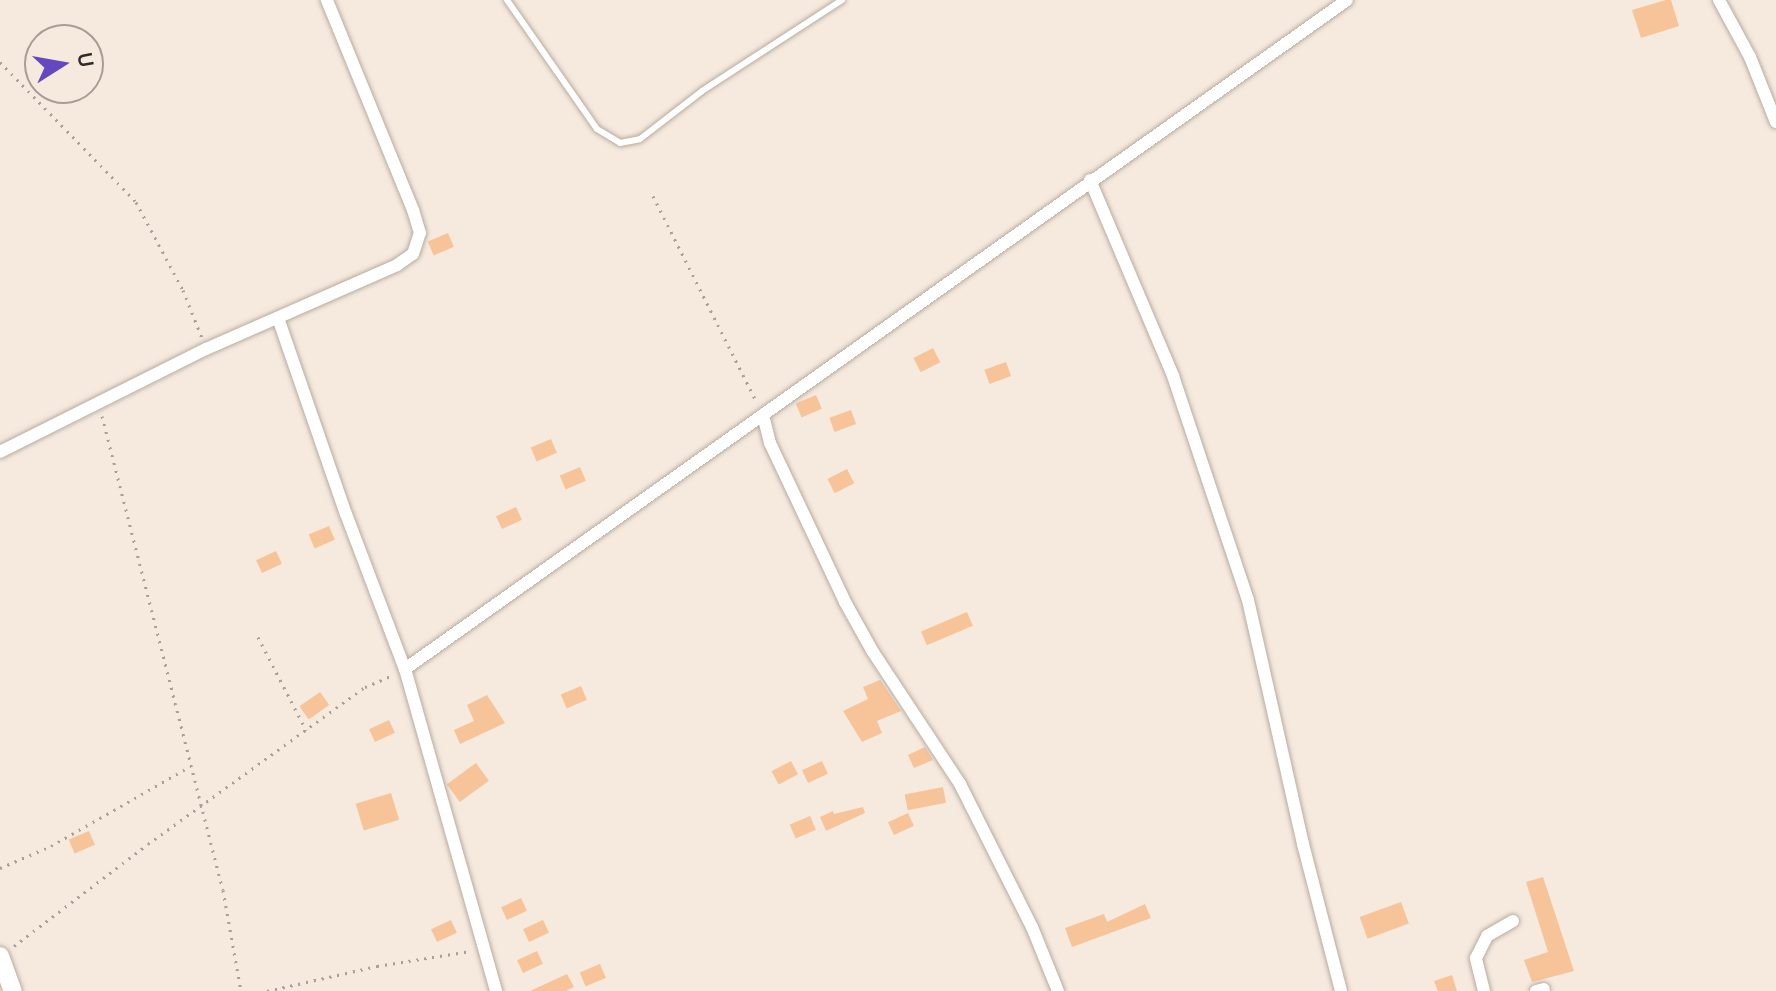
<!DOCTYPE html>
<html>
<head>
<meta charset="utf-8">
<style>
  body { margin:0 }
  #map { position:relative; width:1776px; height:991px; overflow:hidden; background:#f6e9dd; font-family:Karla,sans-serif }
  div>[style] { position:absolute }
  .building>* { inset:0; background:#f7c499; transform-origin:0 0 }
  .path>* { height:3px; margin-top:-1.5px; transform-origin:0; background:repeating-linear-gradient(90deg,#a99f96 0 2px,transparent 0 8px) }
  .roads { filter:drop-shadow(0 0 2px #b8aba0) drop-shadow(0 0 2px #b8aba0) }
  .lane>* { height:6px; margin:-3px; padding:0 3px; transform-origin:3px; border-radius:3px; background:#fff }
  .street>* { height:12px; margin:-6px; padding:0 6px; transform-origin:6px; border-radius:6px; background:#fff }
  .secondary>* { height:18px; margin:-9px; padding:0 9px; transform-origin:9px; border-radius:9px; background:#fff }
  span { translate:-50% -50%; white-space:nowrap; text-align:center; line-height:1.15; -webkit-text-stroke:7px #f6e9dd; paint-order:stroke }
  .north { position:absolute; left:24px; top:24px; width:80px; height:80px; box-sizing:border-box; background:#f6e9dd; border:2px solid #a79d95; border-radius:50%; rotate:79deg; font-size:22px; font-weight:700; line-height:32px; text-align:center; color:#312c28 }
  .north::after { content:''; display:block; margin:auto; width:28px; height:36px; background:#6548c1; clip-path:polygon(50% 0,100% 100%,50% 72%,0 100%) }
</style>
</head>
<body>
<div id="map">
  <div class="building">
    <i style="clip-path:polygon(1666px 0,1671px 0,1679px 26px,1641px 38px,1632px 10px)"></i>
    <i style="left:448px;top:233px;width:15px;height:22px;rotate:67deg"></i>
    <i style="left:933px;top:348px;width:16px;height:22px;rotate:63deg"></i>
    <i style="left:1006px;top:362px;width:15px;height:23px;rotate:70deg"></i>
    <i style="left:816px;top:395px;width:15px;height:22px;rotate:67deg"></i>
    <i style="left:851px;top:410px;width:15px;height:23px;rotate:70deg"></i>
    <i style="left:551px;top:439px;width:15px;height:22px;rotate:67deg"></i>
    <i style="left:580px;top:467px;width:15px;height:22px;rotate:67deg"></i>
    <i style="left:847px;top:469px;width:16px;height:22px;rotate:63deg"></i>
    <i style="left:516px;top:507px;width:14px;height:22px;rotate:65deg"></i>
    <i style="left:329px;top:526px;width:15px;height:22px;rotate:67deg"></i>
    <i style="left:276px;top:551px;width:14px;height:22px;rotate:65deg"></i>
    <i style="left:967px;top:612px;width:15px;height:50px;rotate:67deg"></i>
    <i style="clip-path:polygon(880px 680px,901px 711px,877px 721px,882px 733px,862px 742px,843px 711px,868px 699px,863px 687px)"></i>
    <i style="left:581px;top:686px;width:15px;height:22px;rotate:67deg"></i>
    <i style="left:320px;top:692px;width:16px;height:25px;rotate:55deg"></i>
    <i style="clip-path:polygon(487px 695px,505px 723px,460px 744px,454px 730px,474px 721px,467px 705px)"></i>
    <i style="left:389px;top:720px;width:14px;height:22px;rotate:65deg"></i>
    <i style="clip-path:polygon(925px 747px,933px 760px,914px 768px,908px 755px)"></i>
    <i style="left:791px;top:761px;width:15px;height:22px;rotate:62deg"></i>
    <i style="left:822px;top:761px;width:14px;height:22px;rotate:65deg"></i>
    <i style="left:476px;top:763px;width:22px;height:36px;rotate:54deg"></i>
    <i style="left:943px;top:787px;width:16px;height:39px;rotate:79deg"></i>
    <i style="left:391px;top:793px;width:28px;height:37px;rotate:73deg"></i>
    <i style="clip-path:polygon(863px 807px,865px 813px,826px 831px,820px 817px,833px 811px,834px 814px)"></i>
    <i style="left:908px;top:813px;width:14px;height:22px;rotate:65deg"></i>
    <i style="left:810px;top:816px;width:15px;height:22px;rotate:67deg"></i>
    <i style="left:89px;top:831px;width:15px;height:22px;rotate:67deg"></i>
    <i style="clip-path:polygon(1543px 877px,1574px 971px,1532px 982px,1524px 960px,1548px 952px,1526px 882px)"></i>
    <i style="left:521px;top:898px;width:14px;height:22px;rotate:65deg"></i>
    <i style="left:1401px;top:902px;width:23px;height:44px;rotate:70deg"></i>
    <i style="clip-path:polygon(1145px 904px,1151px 918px,1072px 947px,1065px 928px,1104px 914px,1107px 922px)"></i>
    <i style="left:451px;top:920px;width:14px;height:22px;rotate:65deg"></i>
    <i style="left:543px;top:920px;width:14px;height:22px;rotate:65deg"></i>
    <i style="left:537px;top:951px;width:14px;height:22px;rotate:65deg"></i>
    <i style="left:600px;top:964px;width:15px;height:22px;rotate:67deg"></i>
    <i style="clip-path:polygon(567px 974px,574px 987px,566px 991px,530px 991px)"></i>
    <i style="clip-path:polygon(1452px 975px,1457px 991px,1438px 991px,1434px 981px)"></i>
  </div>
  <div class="path">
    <i style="left:0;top:62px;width:195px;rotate:45.8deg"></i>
    <i style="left:136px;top:202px;width:100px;rotate:61.9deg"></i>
    <i style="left:183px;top:290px;width:52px;rotate:68.4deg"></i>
    <i style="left:653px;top:196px;width:232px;rotate:63.3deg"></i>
    <i style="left:102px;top:416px;width:489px;rotate:75.7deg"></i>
    <i style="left:223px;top:890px;width:103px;rotate:79.9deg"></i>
    <i style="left:258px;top:637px;width:105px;rotate:62.7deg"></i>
    <i style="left:0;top:868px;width:56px;rotate:-23.3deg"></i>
    <i style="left:51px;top:846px;width:159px;rotate:-29.8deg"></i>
    <i style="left:14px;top:946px;width:168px;rotate:-37.3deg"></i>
    <i style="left:148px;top:844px;width:268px;rotate:-35.9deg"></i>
    <i style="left:365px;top:687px;width:28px;rotate:-23deg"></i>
    <i style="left:267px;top:991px;width:113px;rotate:-12.8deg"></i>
    <i style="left:377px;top:966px;width:95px;rotate:-9.1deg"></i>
  </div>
  <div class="roads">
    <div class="lane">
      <i style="left:507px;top:0;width:157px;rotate:55.1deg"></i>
      <i style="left:597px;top:129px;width:27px;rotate:31deg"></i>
      <i style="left:620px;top:143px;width:20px;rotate:-11deg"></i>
      <i style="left:640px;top:139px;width:78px;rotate:-37.7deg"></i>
      <i style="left:702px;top:91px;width:167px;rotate:-33deg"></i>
    </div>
    <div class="street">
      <i style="left:1719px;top:0;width:65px;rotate:61.5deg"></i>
      <i style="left:1750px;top:57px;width:70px;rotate:68.2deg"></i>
      <i style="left:1090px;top:180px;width:213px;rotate:67deg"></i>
      <i style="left:1173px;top:376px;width:236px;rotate:71.5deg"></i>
      <i style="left:1248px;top:600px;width:250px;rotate:77.3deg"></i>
      <i style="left:1303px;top:844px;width:152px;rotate:75.5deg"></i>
      <i style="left:278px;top:318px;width:207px;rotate:70.9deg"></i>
      <i style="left:346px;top:514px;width:166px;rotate:69.2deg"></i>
      <i style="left:405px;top:669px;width:335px;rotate:74.2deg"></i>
      <i style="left:763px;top:415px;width:29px;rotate:76deg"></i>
      <i style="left:770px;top:443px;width:176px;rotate:64.7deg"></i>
      <i style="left:845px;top:602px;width:57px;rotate:60.8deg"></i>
      <i style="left:873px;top:652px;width:158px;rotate:56.6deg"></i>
      <i style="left:960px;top:784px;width:160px;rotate:63.3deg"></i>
      <i style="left:1032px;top:927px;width:69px;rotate:67.9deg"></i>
      <i style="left:0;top:452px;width:230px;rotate:-26.6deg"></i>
      <i style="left:206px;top:349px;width:209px;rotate:-23.7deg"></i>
      <i style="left:397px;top:265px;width:19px;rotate:-35deg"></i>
      <i style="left:413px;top:254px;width:22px;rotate:-72deg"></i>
      <i style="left:420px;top:233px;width:24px;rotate:-107deg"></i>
      <i style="left:413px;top:210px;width:227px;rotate:-112.3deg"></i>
      <i style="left:405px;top:669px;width:1155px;rotate:-35.38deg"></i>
      <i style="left:1484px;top:991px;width:34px;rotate:-104deg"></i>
      <i style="left:1476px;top:958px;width:25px;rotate:-63deg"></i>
      <i style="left:1487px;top:936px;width:30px;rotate:-30deg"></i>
      <i style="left:1536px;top:991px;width:8px;rotate:-14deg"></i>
    </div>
    <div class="secondary">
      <i style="left:0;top:956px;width:37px;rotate:70deg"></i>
    </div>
  </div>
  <div class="north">U</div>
</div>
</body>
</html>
